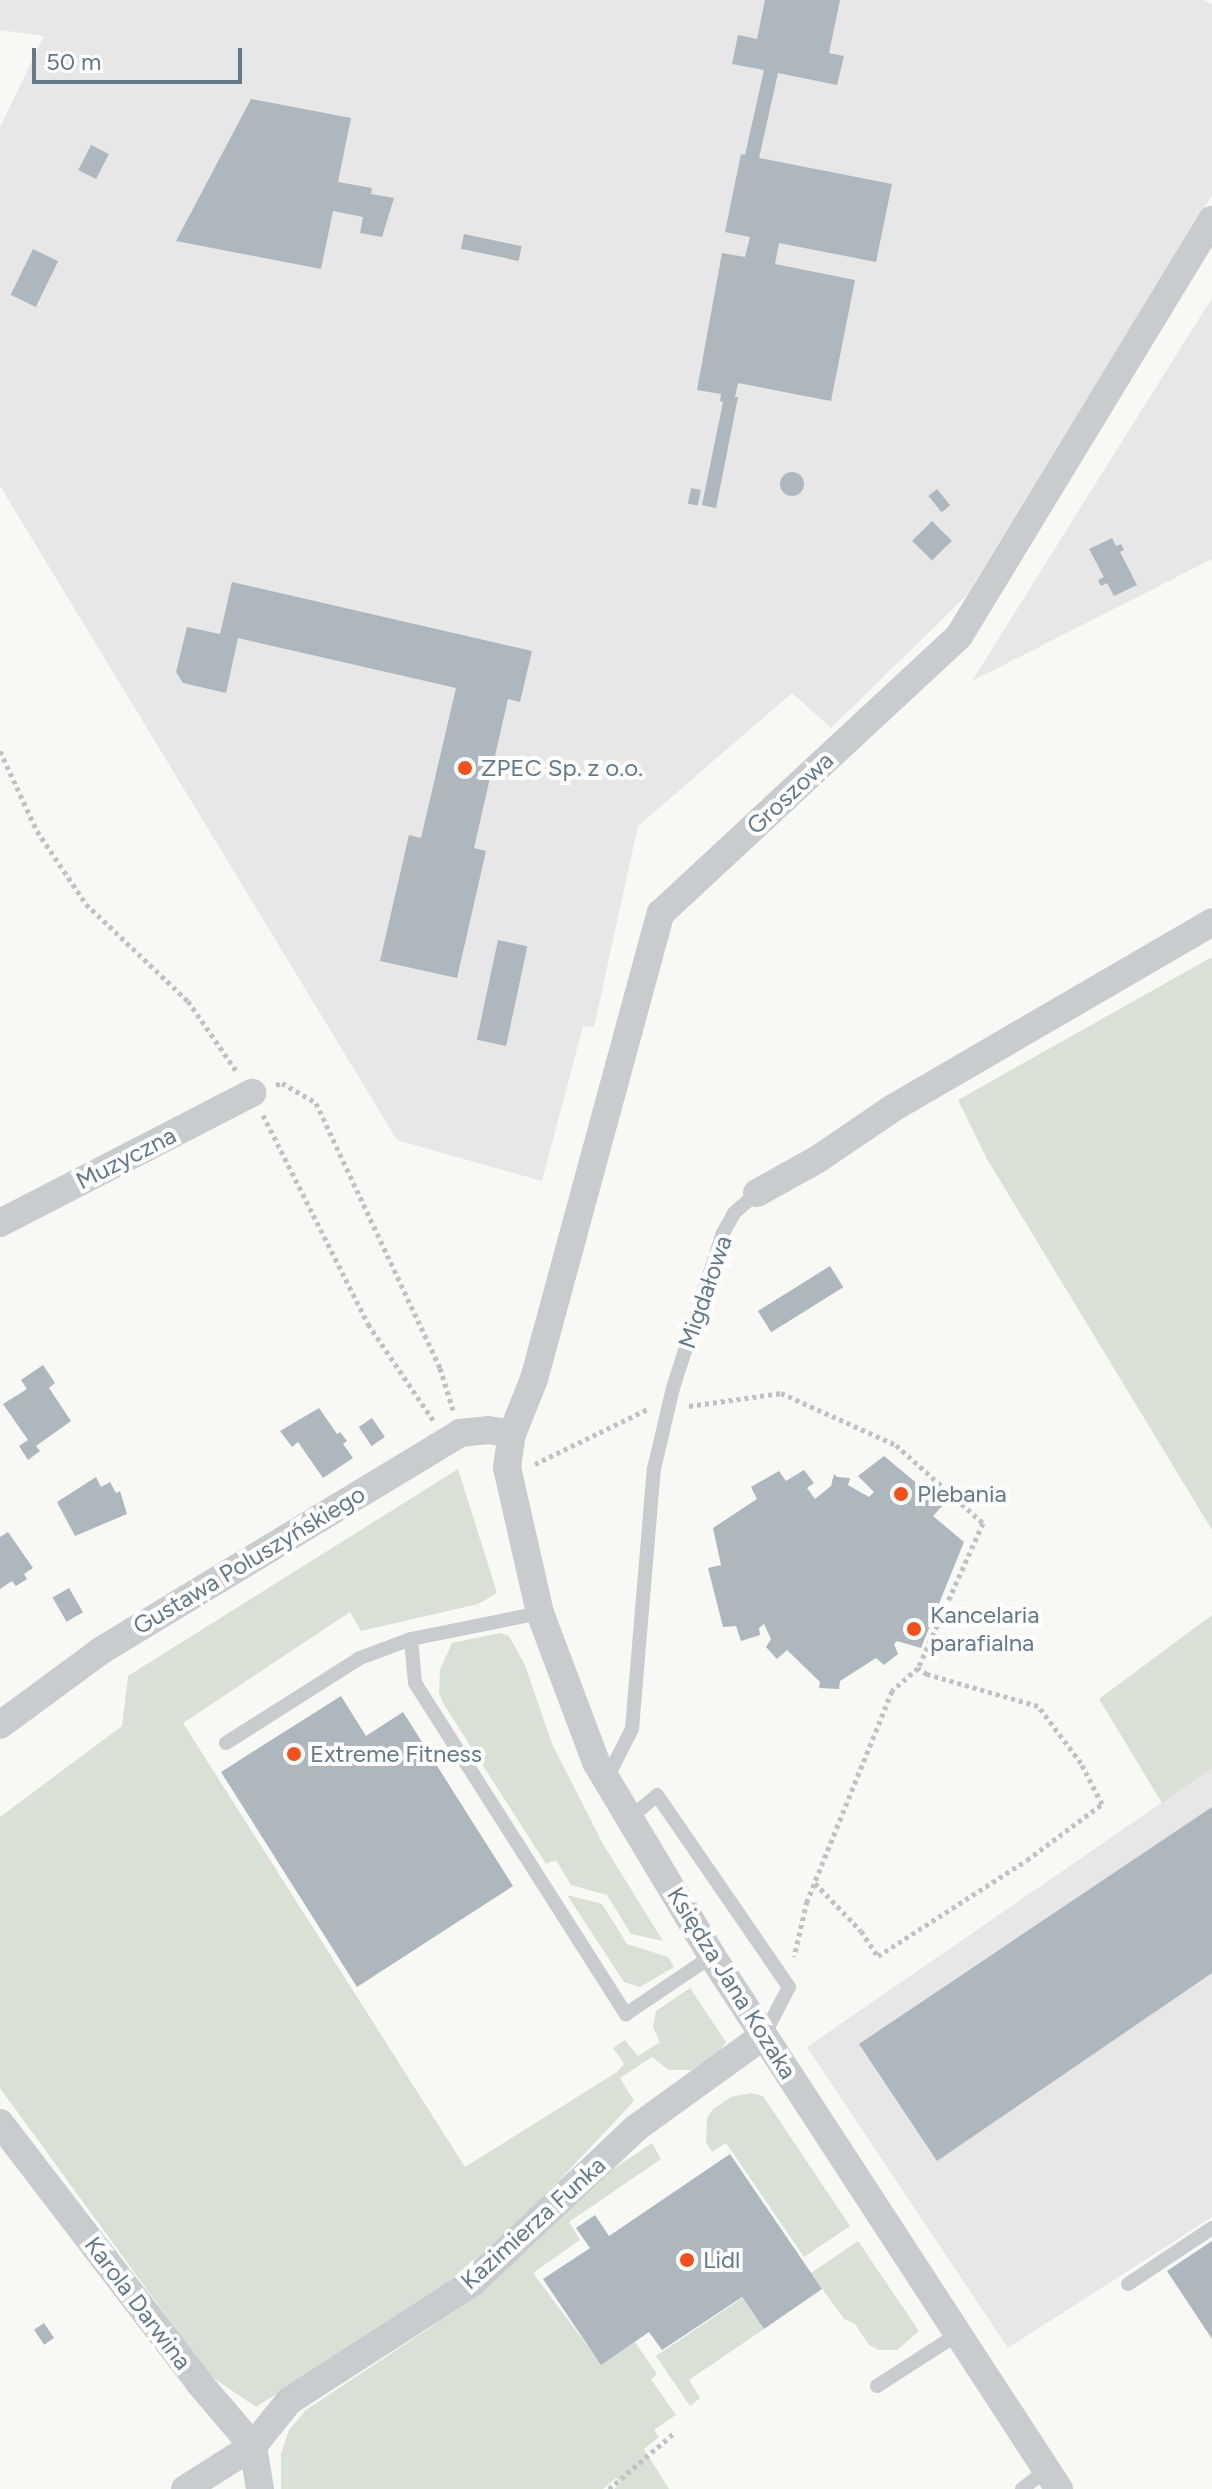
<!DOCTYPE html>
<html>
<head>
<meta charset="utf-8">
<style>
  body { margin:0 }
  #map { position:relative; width:1212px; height:2489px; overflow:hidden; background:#f8f8f5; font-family:Figtree,sans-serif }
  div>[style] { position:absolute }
  .built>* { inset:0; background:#e6e7e6 }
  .green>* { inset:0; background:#d9e1d6 }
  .building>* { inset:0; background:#aeb7bd; transform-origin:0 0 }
  .round { border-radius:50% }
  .path>* { height:5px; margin-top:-2.5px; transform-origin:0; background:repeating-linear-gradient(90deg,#bfc2c4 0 4px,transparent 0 8px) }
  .service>* { height:14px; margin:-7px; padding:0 7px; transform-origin:7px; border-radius:7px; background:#c8cccf }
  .minor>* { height:28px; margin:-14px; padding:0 14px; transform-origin:14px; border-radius:14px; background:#c8cccf }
  .dots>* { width:22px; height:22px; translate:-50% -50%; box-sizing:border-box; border:4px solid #fff; border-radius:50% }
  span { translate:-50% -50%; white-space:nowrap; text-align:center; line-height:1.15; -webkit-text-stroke:8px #fff; paint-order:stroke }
  .poi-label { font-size:24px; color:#647889 }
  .left { translate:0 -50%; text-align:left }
  .street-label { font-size:24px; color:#647889 }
  .scale { position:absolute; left:32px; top:48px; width:210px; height:36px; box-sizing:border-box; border:4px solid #647889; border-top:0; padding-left:10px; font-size:24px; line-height:28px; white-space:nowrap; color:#647889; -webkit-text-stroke:6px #fff; paint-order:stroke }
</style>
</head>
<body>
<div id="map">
  <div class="built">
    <i style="clip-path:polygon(0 0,1204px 0,1212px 5px,1212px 195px,966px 596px,831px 728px,792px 693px,638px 826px,594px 1027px,583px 1026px,542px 1181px,397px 1140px,0 486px,0 127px,44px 36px,0 30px)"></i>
    <i style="clip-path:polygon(1212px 298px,1212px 559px,972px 681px,1190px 333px)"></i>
    <i style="clip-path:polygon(1212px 1768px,1212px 2217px,1008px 2348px,807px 2047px)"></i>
  </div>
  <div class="green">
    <i style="clip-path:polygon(1212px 957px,1212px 1530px,987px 1159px,958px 1100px)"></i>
    <i style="clip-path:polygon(458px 1469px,497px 1593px,478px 1604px,361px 1631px,350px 1612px,183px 1723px,465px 2167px,617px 2072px,624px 2064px,613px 2048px,625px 2040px,638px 2056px,660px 2042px,653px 2027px,656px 2011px,690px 1988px,726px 2042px,719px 2053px,693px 2070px,669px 2070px,652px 2057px,620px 2078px,634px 2101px,482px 2263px,256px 2407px,209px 2375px,0 2088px,0 1817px,122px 1726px,128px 1676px)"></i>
    <i style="clip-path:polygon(1212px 1615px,1212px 1768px,1162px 1803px,1099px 1699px)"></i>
    <i style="clip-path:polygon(500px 1633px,509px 1636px,525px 1665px,552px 1744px,603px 1844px,663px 1941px,631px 1934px,607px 1895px,571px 1885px,556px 1860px,546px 1864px,443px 1703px,439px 1693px,440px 1670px,452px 1643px)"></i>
    <i style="clip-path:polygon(567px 1895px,602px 1904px,627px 1944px,668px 1957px,674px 1967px,640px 1987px,624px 1982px)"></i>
    <i style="clip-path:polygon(751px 2093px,763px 2096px,850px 2226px,804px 2257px,726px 2143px,712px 2152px,706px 2142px,707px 2119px,712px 2110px,731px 2097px)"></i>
    <i style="clip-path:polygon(652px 2143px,661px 2159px,569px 2222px,580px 2240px,533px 2273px,601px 2364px,635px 2342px,657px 2374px,651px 2379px,676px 2415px,654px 2430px,659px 2437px,644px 2449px,669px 2489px,614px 2489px,621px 2483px,616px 2478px,603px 2489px,281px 2489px,281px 2454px,289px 2430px,306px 2410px,479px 2295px,581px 2191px)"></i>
    <i style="clip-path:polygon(858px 2241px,919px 2331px,897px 2350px,879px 2350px,869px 2345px,855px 2324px,844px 2319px,811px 2273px)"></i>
    <i style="clip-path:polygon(742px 2298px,764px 2329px,689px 2380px,700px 2398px,690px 2406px,656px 2356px)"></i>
  </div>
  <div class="building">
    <i style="clip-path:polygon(765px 0,840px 0,829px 53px,844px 56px,837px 85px,778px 73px,759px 158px,892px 184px,876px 262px,779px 243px,775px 264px,855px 280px,831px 401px,738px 383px,735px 397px,738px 397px,716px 508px,702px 505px,723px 402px,720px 401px,721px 394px,697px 390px,722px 253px,745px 257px,750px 237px,725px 232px,741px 154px,745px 155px,764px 70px,732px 64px,738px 35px,757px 39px)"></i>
    <i style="clip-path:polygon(251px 99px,351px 118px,338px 182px,372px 188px,371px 194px,394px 198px,382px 237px,360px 233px,363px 217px,333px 211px,321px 269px,176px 241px)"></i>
    <i style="left:91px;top:145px;width:20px;height:28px;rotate:27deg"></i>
    <i style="left:464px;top:234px;width:59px;height:15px;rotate:12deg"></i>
    <i style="left:33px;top:249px;width:28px;height:51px;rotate:26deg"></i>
    <i class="round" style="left:780px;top:472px;width:24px;height:24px"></i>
    <i style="left:691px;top:488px;width:10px;height:16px;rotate:11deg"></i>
    <i style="left:937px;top:489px;width:21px;height:11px;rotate:51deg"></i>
    <i style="left:932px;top:521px;width:28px;height:28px;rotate:45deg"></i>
    <i style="clip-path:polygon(1112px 538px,1116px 546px,1121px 544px,1124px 550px,1120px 552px,1137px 585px,1114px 596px,1107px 583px,1101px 586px,1098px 580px,1104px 577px,1089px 549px)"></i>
    <i style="clip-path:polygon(232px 582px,532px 651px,520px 702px,508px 699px,474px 848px,486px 851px,457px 978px,380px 961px,409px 835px,421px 838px,456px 688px,238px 638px,226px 693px,183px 683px,176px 672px,187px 627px,220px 634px)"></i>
    <i style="left:498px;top:940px;width:30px;height:102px;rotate:12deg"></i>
    <i style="left:830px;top:1266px;width:25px;height:85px;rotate:58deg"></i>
    <i style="clip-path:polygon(43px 1365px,55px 1383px,49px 1388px,71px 1421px,36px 1446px,40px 1451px,28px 1460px,19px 1446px,28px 1440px,3px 1404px,27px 1389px,21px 1380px)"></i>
    <i style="clip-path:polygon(319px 1408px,337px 1434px,340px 1432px,347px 1441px,343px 1444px,353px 1458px,323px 1478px,298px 1442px,292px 1447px,280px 1431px)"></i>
    <i style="left:372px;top:1418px;width:23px;height:16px;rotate:56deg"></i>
    <i style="clip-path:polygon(884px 1456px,943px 1505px,933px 1516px,964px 1542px,921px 1648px,897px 1641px,894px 1644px,898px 1654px,884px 1665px,876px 1658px,840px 1681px,839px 1689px,819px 1688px,820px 1682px,787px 1650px,777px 1659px,766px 1647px,771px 1639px,764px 1624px,759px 1628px,760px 1635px,741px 1641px,736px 1626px,723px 1627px,708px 1568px,721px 1565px,713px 1528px,757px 1499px,751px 1487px,779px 1471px,786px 1481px,804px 1470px,814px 1483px,807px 1488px,815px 1499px,831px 1486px,834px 1474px,837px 1477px,850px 1478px,848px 1485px,869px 1497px,874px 1492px,858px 1476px)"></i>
    <i style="clip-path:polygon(96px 1477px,101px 1487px,110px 1482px,116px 1493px,120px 1491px,127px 1514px,75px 1536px,57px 1502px)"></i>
    <i style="clip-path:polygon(8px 1532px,33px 1568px,24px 1574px,27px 1579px,16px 1586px,12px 1581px,0 1589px,0 1537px)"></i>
    <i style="left:69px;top:1588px;width:28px;height:19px;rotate:60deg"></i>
    <i style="clip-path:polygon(341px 1696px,366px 1736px,403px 1712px,513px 1886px,357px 1987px,221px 1772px)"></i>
    <i style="clip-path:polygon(1212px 1807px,1212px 1973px,937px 2161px,859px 2044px)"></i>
    <i style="clip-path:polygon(730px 2154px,822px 2289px,764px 2329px,742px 2297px,662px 2350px,649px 2332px,601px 2365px,543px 2279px,590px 2248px,576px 2228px,595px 2215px,609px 2236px)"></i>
    <i style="clip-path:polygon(1212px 2241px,1212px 2339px,1167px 2271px)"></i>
    <i style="left:44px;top:2323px;width:18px;height:12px;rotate:56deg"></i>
  </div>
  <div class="path">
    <i style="left:0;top:751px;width:88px;rotate:65.2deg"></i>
    <i style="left:37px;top:831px;width:88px;rotate:56.1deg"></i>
    <i style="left:86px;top:904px;width:141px;rotate:43.6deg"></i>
    <i style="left:188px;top:1001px;width:86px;rotate:55.4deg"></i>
    <i style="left:276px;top:1085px;width:6px;rotate:-18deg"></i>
    <i style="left:282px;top:1083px;width:39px;rotate:30deg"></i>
    <i style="left:316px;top:1103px;width:293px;rotate:64.9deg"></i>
    <i style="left:440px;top:1368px;width:44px;rotate:72.8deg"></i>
    <i style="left:263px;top:1115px;width:234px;rotate:63.3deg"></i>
    <i style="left:368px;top:1324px;width:116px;rotate:55.9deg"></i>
    <i style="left:689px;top:1406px;width:93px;rotate:-8deg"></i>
    <i style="left:781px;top:1393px;width:126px;rotate:24.3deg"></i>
    <i style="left:896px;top:1445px;width:117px;rotate:41.9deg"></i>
    <i style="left:983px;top:1523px;width:159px;rotate:114.1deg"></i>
    <i style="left:918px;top:1668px;width:35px;rotate:139deg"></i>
    <i style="left:892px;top:1691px;width:227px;rotate:112deg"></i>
    <i style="left:807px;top:1901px;width:57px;rotate:103.1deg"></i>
    <i style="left:535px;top:1464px;width:126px;rotate:-26deg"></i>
    <i style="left:815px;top:1883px;width:66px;rotate:46.2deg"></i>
    <i style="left:861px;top:1931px;width:30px;rotate:56deg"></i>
    <i style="left:878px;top:1956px;width:177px;rotate:-32.8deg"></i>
    <i style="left:1027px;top:1860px;width:94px;rotate:-36.7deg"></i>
    <i style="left:1102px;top:1804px;width:46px;rotate:-117.1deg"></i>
    <i style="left:1081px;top:1763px;width:71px;rotate:-127deg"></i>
    <i style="left:1038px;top:1706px;width:116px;rotate:-163.9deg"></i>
    <i style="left:927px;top:1674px;width:11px;rotate:-146deg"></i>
    <i style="left:609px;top:2489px;width:86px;rotate:-40.7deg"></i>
  </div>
  <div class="service">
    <i style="left:411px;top:1639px;width:44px;rotate:84.8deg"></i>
    <i style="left:415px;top:1683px;width:393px;rotate:57.5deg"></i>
    <i style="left:626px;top:2014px;width:104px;rotate:-34deg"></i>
    <i style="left:226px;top:1743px;width:159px;rotate:-32.4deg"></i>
    <i style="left:360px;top:1658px;width:54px;rotate:-20.4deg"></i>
    <i style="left:411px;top:1639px;width:132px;rotate:-11.4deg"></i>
    <i style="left:607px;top:1778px;width:55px;rotate:-63deg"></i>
    <i style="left:632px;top:1729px;width:261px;rotate:-85.2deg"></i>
    <i style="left:654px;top:1469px;width:83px;rotate:-76.8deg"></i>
    <i style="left:673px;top:1388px;width:161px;rotate:-72.2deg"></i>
    <i style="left:722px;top:1235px;width:25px;rotate:-61deg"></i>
    <i style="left:734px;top:1213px;width:30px;rotate:-41deg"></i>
    <i style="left:630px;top:1818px;width:35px;rotate:-40deg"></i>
    <i style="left:657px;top:1795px;width:233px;rotate:55.5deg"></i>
    <i style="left:789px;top:1987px;width:54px;rotate:117.5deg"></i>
    <i style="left:1128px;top:2284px;width:101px;rotate:-33.7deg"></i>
    <i style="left:877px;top:2386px;width:96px;rotate:-32.7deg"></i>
    <i style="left:1022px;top:2489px;width:31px;rotate:-38deg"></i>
  </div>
  <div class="minor">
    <i style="left:757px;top:1193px;width:70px;rotate:-29.1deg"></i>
    <i style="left:818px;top:1159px;width:91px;rotate:-34.2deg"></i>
    <i style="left:893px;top:1108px;width:369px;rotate:-30.2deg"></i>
    <i style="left:0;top:1223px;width:284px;rotate:-27.3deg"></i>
    <i style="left:0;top:1725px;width:127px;rotate:-36.3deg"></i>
    <i style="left:102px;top:1650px;width:419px;rotate:-31.2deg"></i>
    <i style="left:460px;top:1433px;width:28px;rotate:-6deg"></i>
    <i style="left:488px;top:1430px;width:24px;rotate:9deg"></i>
    <i style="left:0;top:2123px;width:329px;rotate:52.5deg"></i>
    <i style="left:200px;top:2384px;width:82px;rotate:49.5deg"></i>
    <i style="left:253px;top:2446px;width:44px;rotate:80.8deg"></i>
    <i style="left:185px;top:2489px;width:80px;rotate:-32.3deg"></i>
    <i style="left:253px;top:2446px;width:58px;rotate:-51.3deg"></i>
    <i style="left:289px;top:2401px;width:218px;rotate:-32.8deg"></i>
    <i style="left:472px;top:2283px;width:226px;rotate:-43.4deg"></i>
    <i style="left:636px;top:2128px;width:157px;rotate:-35.9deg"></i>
    <i style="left:1059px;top:2489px;width:636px;rotate:-123.07deg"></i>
    <i style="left:712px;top:1956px;width:226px;rotate:-120.9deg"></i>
    <i style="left:596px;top:1762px;width:159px;rotate:-110.6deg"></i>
    <i style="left:540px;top:1613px;width:149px;rotate:-102.8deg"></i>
    <i style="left:507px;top:1468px;width:34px;rotate:-82deg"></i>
    <i style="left:512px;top:1434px;width:59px;rotate:-68.2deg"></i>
    <i style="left:534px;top:1379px;width:483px;rotate:-74.8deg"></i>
    <i style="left:661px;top:913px;width:407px;rotate:-42.9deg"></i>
    <i style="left:959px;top:636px;width:487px;rotate:-58.7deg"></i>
  </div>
  <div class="dots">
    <i style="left:465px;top:768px;background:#f4511a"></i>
    <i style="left:901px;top:1494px;background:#f4511a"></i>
    <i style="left:914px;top:1629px;background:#f4511a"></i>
    <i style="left:294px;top:1754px;background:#f4511a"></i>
    <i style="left:687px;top:2260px;background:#f4511a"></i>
  </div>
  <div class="poi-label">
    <span class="left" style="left:481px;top:768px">ZPEC Sp. z o.o.</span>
    <span class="left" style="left:917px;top:1494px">Plebania</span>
    <span class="left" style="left:930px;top:1629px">Kancelaria<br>parafialna</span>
    <span class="left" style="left:310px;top:1754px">Extreme Fitness</span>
    <span class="left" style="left:703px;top:2260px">Lidl</span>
  </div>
  <div class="street-label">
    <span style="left:790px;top:793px;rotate:-43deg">Groszowa</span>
    <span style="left:126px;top:1158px;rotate:-27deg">Muzyczna</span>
    <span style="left:705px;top:1292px;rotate:-71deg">Migdałowa</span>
    <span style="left:249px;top:1560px;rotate:-31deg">Gustawa Poluszyńskiego</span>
    <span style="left:732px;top:1983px;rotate:58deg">Księdza Jana Kozaka</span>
    <span style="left:533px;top:2223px;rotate:-42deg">Kazimierza Funka</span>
    <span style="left:138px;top:2303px;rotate:53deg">Karola Darwina</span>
  </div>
  <div class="scale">50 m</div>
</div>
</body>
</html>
